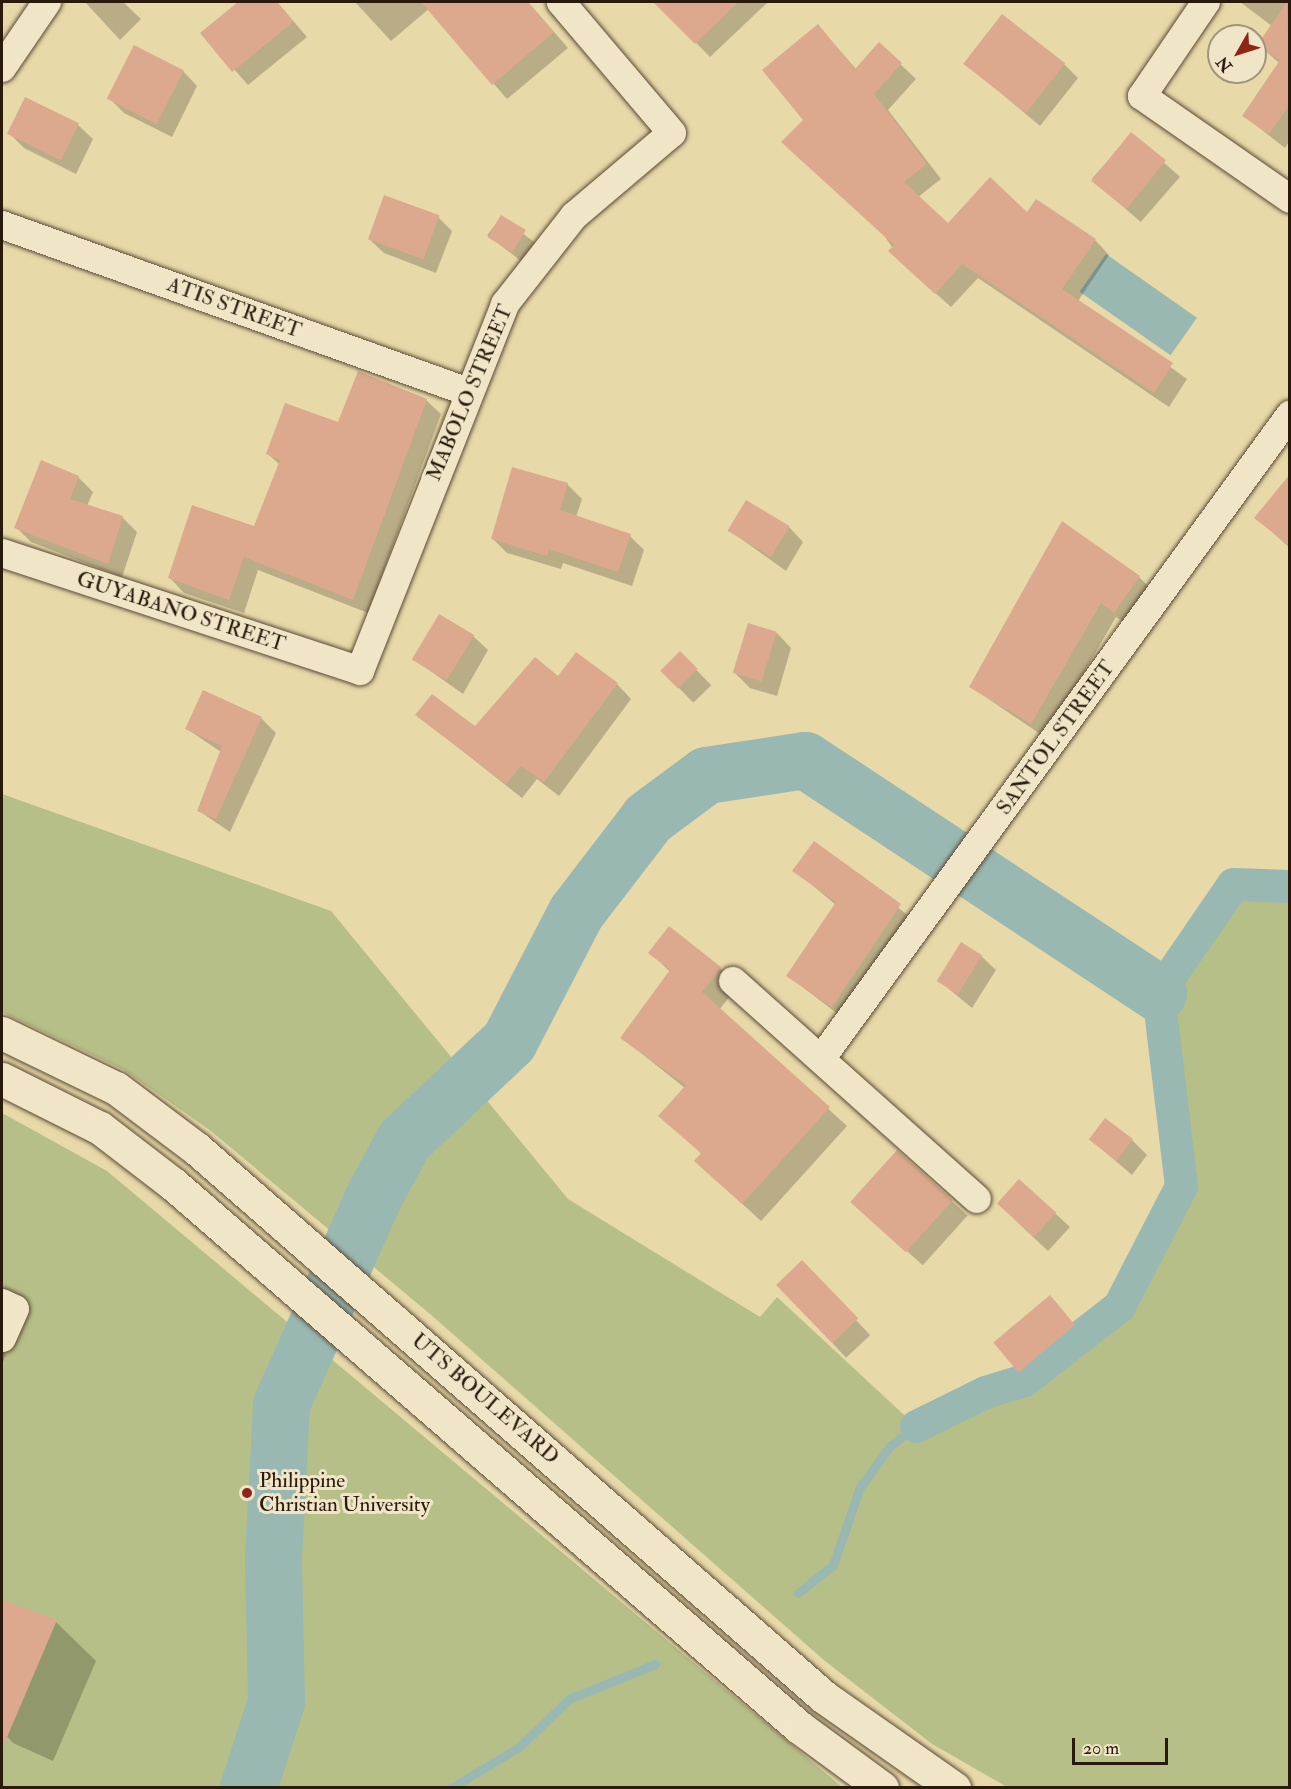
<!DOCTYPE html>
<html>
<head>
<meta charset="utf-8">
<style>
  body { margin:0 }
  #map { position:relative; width:1291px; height:1789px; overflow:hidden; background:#e8d9a9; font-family:"IM FELL Double Pica",serif }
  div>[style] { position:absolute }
  .green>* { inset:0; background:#b6bf88 }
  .water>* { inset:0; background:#9ab8b2; transform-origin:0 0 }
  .shadow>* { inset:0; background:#0003; transform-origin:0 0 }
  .stream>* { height:9px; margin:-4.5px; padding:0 4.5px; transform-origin:4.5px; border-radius:4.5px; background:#9ab8b2 }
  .canal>* { height:33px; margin:-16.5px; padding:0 16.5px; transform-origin:16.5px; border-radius:16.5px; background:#9ab8b2 }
  .river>* { height:57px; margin:-28.5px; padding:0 28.5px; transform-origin:28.5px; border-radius:28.5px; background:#9ab8b2 }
  .building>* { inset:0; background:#dca98e; transform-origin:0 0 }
  .roads { filter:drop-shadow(0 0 2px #5a4a35) drop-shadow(0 0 2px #5a4a35) }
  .street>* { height:28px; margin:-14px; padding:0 14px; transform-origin:14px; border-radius:14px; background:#f0e6c7 }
  .secondary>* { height:33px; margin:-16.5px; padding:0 16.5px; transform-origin:16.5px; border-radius:16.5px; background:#f0e6c7 }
  .dots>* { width:16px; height:16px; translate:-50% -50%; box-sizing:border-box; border:3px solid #f0e6c7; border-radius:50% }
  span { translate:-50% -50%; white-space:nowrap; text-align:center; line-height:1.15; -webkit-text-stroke:6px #f0e6c7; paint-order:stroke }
  .street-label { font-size:21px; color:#2a1a0e }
  .poi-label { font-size:21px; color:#2a1a0e }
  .left { translate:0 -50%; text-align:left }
  .frame { position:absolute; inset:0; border:3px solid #2a1a0e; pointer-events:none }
  .north { position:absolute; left:1207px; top:24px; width:60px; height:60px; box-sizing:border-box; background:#f0e6c7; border:2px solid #a1947d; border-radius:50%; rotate:231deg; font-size:16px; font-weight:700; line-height:24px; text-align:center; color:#2a1a0e }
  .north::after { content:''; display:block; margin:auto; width:21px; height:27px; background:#8f2418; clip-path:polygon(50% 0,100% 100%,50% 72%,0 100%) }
  .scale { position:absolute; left:1072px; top:1738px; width:96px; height:27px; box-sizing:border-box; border:3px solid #2a1a0e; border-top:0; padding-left:8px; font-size:18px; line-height:21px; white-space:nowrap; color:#2a1a0e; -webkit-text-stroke:4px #f0e6c7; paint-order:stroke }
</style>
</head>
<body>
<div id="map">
  <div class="green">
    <i style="clip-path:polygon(2px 794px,331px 911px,568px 1199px,760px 1317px,777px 1297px,916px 1426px,985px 1392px,1024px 1380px,1119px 1305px,1181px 1186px,1158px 993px,1233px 884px,1289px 886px,1289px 1787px,1007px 1787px,932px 1744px,825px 1661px,430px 1314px,211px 1131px,124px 1070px,2px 1012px)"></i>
    <i style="clip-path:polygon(2px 1113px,107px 1171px,842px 1787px,2px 1787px)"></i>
  </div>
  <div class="water">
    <i style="left:1106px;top:254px;width:111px;height:46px;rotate:35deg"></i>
  </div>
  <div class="shadow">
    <i style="clip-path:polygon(85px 2px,123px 2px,141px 19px,120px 40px)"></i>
    <i style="clip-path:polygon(240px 2px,277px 2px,307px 37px,248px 85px,202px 33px)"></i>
    <i style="clip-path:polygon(355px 2px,437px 2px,391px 41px)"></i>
    <i style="clip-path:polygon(480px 2px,528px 2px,568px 48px,507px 99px,447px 30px)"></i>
    <i style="clip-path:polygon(656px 2px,768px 2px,710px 57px)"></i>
    <i style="clip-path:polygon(1240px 2px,1290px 2px,1290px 140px,1285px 148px,1244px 116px,1279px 63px,1259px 45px,1272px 26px)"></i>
    <i style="clip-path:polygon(818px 26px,857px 70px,879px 44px,916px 79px,888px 110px,941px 179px,918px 197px,948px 225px,1027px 214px,1095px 240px,1109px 255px,1078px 301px,1187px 379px,1169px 407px,978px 278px,951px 307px,905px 266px,805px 120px)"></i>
    <i style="clip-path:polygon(965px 63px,1064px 64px,1078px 78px,1040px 126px)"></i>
    <i style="clip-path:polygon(183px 71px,197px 86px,172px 137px,124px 113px,110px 99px)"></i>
    <i style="clip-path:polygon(78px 125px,93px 139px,76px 174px,24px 148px,10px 134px)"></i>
    <i style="left:1131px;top:134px;width:65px;height:60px;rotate:41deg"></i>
    <i style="clip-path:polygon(438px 217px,452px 231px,436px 273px,384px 253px,369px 239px)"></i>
    <i style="left:501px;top:217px;width:49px;height:23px;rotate:37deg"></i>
    <i style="clip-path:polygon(426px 400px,441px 414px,368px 613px,258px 570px,244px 613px,184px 593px,170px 578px,255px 528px,280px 465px,268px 454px,339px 424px)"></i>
    <i style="clip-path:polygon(78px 477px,93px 492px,87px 506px,123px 518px,137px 532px,122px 577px,31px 542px,16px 527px)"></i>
    <i style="clip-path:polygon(567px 484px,582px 499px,576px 517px,630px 536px,644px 550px,632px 586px,563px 563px,561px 569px,507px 553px,493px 539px)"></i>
    <i style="clip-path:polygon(1290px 485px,1290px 548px,1256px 518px)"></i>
    <i style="clip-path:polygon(789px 527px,803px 542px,786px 571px,730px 531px)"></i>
    <i style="clip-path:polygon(1139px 577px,1153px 591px,1130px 626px,1116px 617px,1046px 738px,971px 687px)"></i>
    <i style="clip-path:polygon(777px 633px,791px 648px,777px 696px,750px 688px,735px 673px)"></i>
    <i style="clip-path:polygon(473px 636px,488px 650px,463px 694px,415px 660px)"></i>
    <i style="left:680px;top:653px;width:45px;height:25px;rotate:46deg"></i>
    <i style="clip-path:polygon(558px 679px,617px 684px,631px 699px,559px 796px,537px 779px,522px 798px,417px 715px,475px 728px)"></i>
    <i style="clip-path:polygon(261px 718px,276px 733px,230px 832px,199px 811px,221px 752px,187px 729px)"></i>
    <i style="clip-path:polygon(814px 843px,914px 920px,847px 1021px,788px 976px,836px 905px,794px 870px)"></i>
    <i style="clip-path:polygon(650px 952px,720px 968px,738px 986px,719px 1010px,847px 1126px,761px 1221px,714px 1178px,702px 1154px,660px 1116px,685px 1088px,622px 1038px,670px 972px)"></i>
    <i style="clip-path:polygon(981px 956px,996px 970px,972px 1008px,938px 980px)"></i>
    <i style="clip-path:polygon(1091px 1140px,1132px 1140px,1147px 1155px,1132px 1175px)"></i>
    <i style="left:897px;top:1152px;width:95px;height:67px;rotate:42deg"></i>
    <i style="clip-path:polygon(1020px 1181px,1070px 1227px,1048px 1251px,1014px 1219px)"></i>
    <i style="left:802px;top:1262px;width:100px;height:33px;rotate:47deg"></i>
    <i style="left:1050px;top:1297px;width:58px;height:71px;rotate:49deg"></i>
    <i style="clip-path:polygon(2px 1351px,6px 1355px,2px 1364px)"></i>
    <i style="clip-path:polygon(2px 1601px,56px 1622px,96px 1661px,53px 1761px,13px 1743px,2px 1731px)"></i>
  </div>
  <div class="stream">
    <i style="left:798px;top:1593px;width:45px;rotate:-38.7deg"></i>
    <i style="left:833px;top:1565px;width:83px;rotate:-70.9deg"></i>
    <i style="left:860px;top:1487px;width:52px;rotate:-53.6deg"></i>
    <i style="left:891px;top:1445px;width:31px;rotate:-37deg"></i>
    <i style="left:451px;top:1788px;width:79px;rotate:-31.1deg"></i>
    <i style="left:519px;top:1747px;width:69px;rotate:-43.8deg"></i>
    <i style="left:569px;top:1699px;width:93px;rotate:-22.1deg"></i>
  </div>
  <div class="canal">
    <i style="left:916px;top:1426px;width:77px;rotate:-26.2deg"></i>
    <i style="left:985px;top:1392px;width:41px;rotate:-17.1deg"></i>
    <i style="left:1024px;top:1380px;width:120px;rotate:-37.9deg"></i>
    <i style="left:1119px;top:1306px;width:135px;rotate:-62.7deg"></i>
    <i style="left:1181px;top:1186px;width:194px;rotate:-96.8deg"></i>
    <i style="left:1158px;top:993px;width:132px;rotate:-55.5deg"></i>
    <i style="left:1233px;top:884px;width:57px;rotate:2deg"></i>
  </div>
  <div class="river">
    <i style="left:248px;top:1788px;width:90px;rotate:-72deg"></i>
    <i style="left:276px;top:1702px;width:144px;rotate:-91.2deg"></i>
    <i style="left:273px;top:1558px;width:154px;rotate:-87deg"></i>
    <i style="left:281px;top:1404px;width:227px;rotate:-66deg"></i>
    <i style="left:373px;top:1197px;width:65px;rotate:-61.5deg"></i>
    <i style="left:404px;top:1140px;width:144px;rotate:-43.3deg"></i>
    <i style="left:509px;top:1041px;width:145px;rotate:-62.6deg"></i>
    <i style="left:576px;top:912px;width:118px;rotate:-52.5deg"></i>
    <i style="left:648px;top:818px;width:72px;rotate:-36.6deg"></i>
    <i style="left:706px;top:775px;width:100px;rotate:-8.6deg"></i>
    <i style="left:805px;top:760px;width:423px;rotate:33.4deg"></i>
  </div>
  <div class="building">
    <i style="clip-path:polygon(238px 2px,277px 2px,293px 22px,232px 72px,200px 33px)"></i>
    <i style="clip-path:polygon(421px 2px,528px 2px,554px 32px,492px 85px)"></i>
    <i style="clip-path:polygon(653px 2px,738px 2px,695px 44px)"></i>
    <i style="clip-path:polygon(1287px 2px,1290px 104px,1269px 134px,1242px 116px,1280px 60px,1257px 45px)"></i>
    <i style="left:1002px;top:14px;width:80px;height:63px;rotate:38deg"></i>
    <i style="clip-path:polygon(818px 24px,855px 69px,879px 42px,902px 63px,874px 94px,927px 164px,904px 182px,948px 223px,990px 177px,1027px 212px,1036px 199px,1096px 239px,1062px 289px,1173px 363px,1154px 393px,962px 264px,935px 294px,888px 251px,894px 245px,781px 142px,803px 120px,762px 70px)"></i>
    <i style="left:134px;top:45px;width:56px;height:60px;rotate:27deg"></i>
    <i style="left:25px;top:97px;width:60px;height:41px;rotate:26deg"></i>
    <i style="left:1131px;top:132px;width:45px;height:63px;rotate:39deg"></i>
    <i style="left:384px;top:195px;width:59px;height:47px;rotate:20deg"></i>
    <i style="left:501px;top:215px;width:29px;height:26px;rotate:31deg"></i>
    <i style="clip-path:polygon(358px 371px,427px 399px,353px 600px,244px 557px,229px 600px,168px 578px,192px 505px,254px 526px,280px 460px,266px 454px,285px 403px,338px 422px)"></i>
    <i style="clip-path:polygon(41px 460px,79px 476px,70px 499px,123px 516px,108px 564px,14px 528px)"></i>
    <i style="clip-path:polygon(512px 467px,568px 483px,560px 510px,631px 534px,618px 572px,549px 549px,547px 556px,491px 539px)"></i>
    <i style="clip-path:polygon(1290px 474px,1290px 546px,1254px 518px)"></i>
    <i style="left:746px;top:500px;width:51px;height:36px;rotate:31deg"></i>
    <i style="clip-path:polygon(1062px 521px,1140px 576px,1114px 613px,1101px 603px,1031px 724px,969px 687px)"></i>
    <i style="left:439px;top:614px;width:41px;height:53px;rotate:31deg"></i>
    <i style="left:748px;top:623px;width:30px;height:52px;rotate:17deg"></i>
    <i style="left:680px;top:651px;width:25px;height:28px;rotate:45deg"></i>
    <i style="clip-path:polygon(576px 652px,618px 683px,544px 782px,521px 766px,506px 784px,415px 715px,432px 694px,475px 726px,535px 657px,558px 676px)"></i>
    <i style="clip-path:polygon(203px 690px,262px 717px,216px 819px,197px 811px,222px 746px,185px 729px)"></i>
    <i style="clip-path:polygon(814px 841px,901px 904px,832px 1007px,786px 976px,836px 902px,792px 871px)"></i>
    <i style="clip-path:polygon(669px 926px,721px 967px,702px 992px,830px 1107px,742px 1204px,694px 1161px,701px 1153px,658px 1116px,686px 1085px,620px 1038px,670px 970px,648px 953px)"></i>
    <i style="left:961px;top:942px;width:25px;height:46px;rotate:32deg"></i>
    <i style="left:1105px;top:1118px;width:35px;height:27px;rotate:37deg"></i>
    <i style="left:897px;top:1150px;width:75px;height:70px;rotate:42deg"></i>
    <i style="left:1019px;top:1179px;width:50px;height:33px;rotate:42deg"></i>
    <i style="left:802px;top:1260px;width:81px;height:36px;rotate:46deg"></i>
    <i style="left:1050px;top:1295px;width:39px;height:74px;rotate:50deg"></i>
    <i style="clip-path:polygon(2px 1600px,57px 1620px,2px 1749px)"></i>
  </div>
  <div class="roads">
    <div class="street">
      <i style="left:1206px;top:2px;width:114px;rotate:124.2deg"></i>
      <i style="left:1142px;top:96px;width:180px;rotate:34.8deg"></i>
      <i style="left:2px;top:68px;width:80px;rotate:-55.7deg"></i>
      <i style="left:2px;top:225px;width:493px;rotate:19.7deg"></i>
      <i style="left:2px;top:553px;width:377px;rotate:18.2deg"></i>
      <i style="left:360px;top:671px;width:395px;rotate:-68.4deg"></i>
      <i style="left:505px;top:304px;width:112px;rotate:-51.9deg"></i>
      <i style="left:574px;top:216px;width:128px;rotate:-40.3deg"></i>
      <i style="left:672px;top:133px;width:172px;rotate:-130.3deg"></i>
      <i style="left:733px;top:981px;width:327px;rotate:41.8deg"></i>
      <i style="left:821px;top:1059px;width:797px;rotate:-53.94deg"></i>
      <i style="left:2px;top:1303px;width:14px;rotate:25deg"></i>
      <i style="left:15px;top:1309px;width:32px;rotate:114deg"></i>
    </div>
    <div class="secondary">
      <i style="left:2px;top:1033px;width:127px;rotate:25.8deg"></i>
      <i style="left:116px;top:1088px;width:101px;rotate:37deg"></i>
      <i style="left:197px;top:1149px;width:833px;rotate:41.15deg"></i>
      <i style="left:824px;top:1697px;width:159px;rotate:35deg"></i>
      <i style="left:2px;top:1079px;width:110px;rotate:26.6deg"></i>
      <i style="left:100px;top:1128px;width:92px;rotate:37.5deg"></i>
      <i style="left:173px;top:1184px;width:829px;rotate:40.94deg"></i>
      <i style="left:799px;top:1727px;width:103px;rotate:36.3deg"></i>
    </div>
  </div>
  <div class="dots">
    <i style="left:247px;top:1493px;background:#8f2418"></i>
  </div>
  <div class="street-label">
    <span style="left:234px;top:308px;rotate:20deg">ATIS STREET</span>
    <span style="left:470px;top:393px;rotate:-67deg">MABOLO STREET</span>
    <span style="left:181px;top:612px;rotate:18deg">GUYABANO STREET</span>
    <span style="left:1056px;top:738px;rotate:-54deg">SANTOL STREET</span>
    <span style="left:485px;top:1399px;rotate:41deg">UTS BOULEVARD</span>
  </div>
  <div class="poi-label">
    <span class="left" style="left:259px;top:1493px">Philippine<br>Christian University</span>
  </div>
  <div class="frame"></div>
  <div class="north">N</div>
  <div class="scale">20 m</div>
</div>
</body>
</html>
